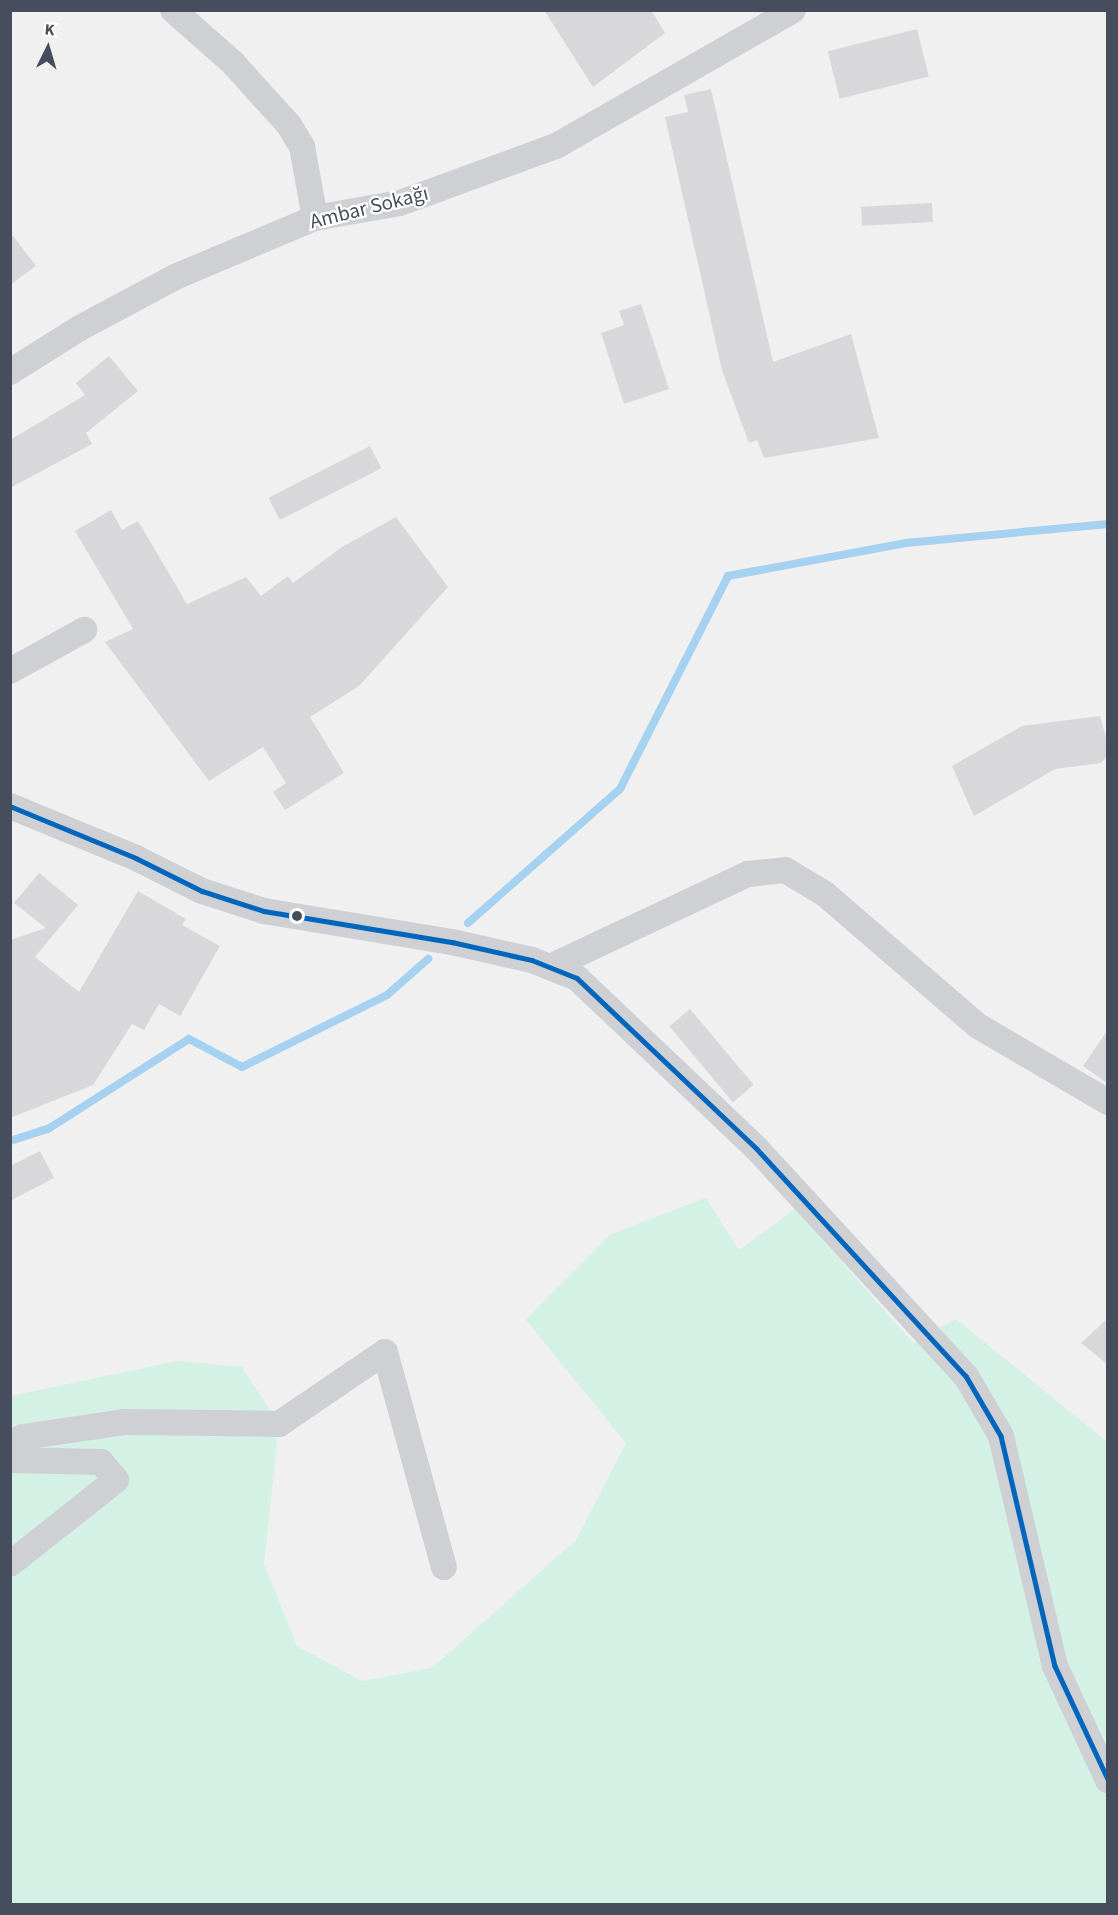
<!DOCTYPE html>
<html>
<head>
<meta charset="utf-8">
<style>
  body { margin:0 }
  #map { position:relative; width:1118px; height:1915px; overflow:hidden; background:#f1f0f0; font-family:"Source Sans 3",sans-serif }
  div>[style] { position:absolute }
  .green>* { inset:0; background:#d3f1e4 }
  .stream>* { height:8px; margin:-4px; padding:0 4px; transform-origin:4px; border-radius:4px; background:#a6d1f0 }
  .building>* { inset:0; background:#d8d7da; transform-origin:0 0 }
  .minor>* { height:26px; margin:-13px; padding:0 13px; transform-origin:13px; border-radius:13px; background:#ced0d3 }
  .bus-1>* { height:4.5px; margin:-2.25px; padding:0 2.25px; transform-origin:2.25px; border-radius:2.25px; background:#0065bd }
  .dots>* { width:16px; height:16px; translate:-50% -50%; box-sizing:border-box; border:3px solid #fff; border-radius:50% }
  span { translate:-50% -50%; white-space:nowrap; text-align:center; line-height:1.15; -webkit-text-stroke:4.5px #fff; paint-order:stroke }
  .street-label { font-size:21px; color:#464d5d }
  .frame { position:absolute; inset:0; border:12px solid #464d5d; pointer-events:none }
  .north { position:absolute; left:18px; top:18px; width:60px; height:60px; -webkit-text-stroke:4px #fff; paint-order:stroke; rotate:5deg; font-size:16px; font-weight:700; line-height:24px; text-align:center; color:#464d5d }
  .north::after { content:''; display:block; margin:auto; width:21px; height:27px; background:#464d5d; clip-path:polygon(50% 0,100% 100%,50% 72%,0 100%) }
</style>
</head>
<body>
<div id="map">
  <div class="green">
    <i style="clip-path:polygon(706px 1198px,739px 1250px,795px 1209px,913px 1343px,956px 1319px,1107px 1442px,1107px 1904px,11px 1904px,11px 1396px,177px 1361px,242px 1367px,279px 1424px,264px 1564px,297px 1646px,362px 1681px,432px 1668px,576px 1540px,626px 1443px,526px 1320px,611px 1234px)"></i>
  </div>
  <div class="stream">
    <i style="left:468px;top:923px;width:203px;rotate:-41.4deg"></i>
    <i style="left:620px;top:789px;width:239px;rotate:-63.1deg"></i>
    <i style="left:728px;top:576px;width:181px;rotate:-10.5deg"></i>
    <i style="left:906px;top:543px;width:203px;rotate:-5.4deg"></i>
    <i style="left:10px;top:1141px;width:40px;rotate:-18deg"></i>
    <i style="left:48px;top:1129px;width:167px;rotate:-32.6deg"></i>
    <i style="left:189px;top:1039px;width:60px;rotate:27.8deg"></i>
    <i style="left:242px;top:1067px;width:162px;rotate:-26.4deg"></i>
    <i style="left:387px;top:995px;width:55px;rotate:-41.3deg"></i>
  </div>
  <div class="building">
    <i style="clip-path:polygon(544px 10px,651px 10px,665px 33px,593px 87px)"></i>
    <i style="left:917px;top:29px;width:49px;height:92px;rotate:76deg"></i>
    <i style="clip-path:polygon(711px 89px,773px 362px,851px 334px,879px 438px,764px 458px,757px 440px,749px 443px,722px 370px,665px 117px,688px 112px,684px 95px)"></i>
    <i style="left:932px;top:203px;width:19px;height:71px;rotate:87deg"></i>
    <i style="clip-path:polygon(10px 232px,36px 266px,10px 285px)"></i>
    <i style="clip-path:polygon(641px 304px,669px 389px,624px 404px,601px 333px,624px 325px,619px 311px)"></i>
    <i style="clip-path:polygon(109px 356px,138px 391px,86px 433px,92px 444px,10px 488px,10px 440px,85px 395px,76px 383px)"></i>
    <i style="left:370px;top:446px;width:25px;height:114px;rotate:63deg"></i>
    <i style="clip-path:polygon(111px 510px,122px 530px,138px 521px,187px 604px,246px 577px,261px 596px,288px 576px,293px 583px,342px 547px,396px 517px,448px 587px,359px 686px,310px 717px,344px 773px,285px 810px,273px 792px,286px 783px,263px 747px,209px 781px,105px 642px,133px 629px,75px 531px)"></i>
    <i style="clip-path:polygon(1100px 716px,1107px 741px,1107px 756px,1101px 763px,1055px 769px,974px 816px,952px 766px,1022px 726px)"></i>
    <i style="clip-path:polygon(39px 873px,78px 905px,35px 957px,79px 992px,138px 891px,186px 919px,182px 925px,220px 946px,180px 1016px,159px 1004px,144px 1030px,132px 1024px,93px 1085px,10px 1118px,10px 940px,46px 928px,14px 903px)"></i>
    <i style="left:690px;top:1009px;width:99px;height:27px;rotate:50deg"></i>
    <i style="clip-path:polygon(1107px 1031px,1107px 1083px,1083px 1066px)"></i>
    <i style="clip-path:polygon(40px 1151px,54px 1178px,10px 1201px,10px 1166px)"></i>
    <i style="clip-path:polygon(1107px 1319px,1107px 1364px,1081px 1343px)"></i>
  </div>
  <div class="minor">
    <i style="left:173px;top:10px;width:79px;rotate:41.4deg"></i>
    <i style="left:232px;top:62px;width:85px;rotate:47.9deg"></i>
    <i style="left:289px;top:125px;width:26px;rotate:59deg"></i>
    <i style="left:302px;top:147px;width:72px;rotate:79.6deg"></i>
    <i style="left:10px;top:372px;width:83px;rotate:-32.2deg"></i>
    <i style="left:80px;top:328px;width:108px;rotate:-28.2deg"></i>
    <i style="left:175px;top:277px;width:152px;rotate:-22.9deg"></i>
    <i style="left:315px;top:218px;width:86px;rotate:-10deg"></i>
    <i style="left:400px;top:203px;width:166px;rotate:-20.1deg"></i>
    <i style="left:556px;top:146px;width:273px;rotate:-29.8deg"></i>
    <i style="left:10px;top:671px;width:85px;rotate:-29deg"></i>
    <i style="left:10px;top:806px;width:136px;rotate:22.4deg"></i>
    <i style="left:136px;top:858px;width:74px;rotate:26.6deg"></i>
    <i style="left:202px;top:891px;width:65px;rotate:17.9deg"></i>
    <i style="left:264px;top:911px;width:191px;rotate:9.4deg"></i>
    <i style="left:452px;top:942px;width:82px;rotate:12.7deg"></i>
    <i style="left:532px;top:960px;width:48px;rotate:21.8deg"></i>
    <i style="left:577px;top:978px;width:248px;rotate:43.5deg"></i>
    <i style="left:757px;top:1149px;width:309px;rotate:47.4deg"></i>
    <i style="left:966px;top:1376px;width:69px;rotate:59.7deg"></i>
    <i style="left:1001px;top:1436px;width:236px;rotate:76.8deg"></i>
    <i style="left:1055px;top:1666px;width:126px;rotate:65.1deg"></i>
    <i style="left:550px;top:967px;width:219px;rotate:-25.2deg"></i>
    <i style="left:748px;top:874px;width:37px;rotate:-6deg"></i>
    <i style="left:785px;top:870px;width:47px;rotate:31deg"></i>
    <i style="left:825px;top:894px;width:202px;rotate:40.8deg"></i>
    <i style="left:978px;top:1026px;width:151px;rotate:30.3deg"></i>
    <i style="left:10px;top:1443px;width:14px;rotate:-25deg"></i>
    <i style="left:23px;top:1437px;width:102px;rotate:-8.4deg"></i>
    <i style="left:124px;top:1422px;width:155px;rotate:0.7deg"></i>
    <i style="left:279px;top:1424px;width:128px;rotate:-34.2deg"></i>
    <i style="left:385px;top:1352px;width:223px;rotate:74.7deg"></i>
    <i style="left:10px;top:1460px;width:91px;rotate:1.3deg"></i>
    <i style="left:101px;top:1462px;width:23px;rotate:50deg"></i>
    <i style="left:116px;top:1480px;width:135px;rotate:141.6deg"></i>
  </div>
  <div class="bus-1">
    <i style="left:10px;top:806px;width:136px;rotate:22.4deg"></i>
    <i style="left:136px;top:858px;width:74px;rotate:26.6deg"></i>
    <i style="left:202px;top:891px;width:65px;rotate:17.9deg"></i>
    <i style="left:264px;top:911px;width:191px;rotate:9.4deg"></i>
    <i style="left:452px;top:942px;width:82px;rotate:12.7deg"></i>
    <i style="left:532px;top:960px;width:48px;rotate:21.8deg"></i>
    <i style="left:577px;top:978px;width:248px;rotate:43.5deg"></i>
    <i style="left:757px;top:1149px;width:309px;rotate:47.4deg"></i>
    <i style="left:966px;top:1376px;width:69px;rotate:59.7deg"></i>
    <i style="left:1001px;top:1436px;width:236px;rotate:76.8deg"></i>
    <i style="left:1055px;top:1666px;width:125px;rotate:64.9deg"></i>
  </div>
  <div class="dots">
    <i style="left:297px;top:916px;background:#464d5d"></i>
  </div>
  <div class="street-label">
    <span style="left:369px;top:207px;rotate:-14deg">Ambar Sokağı</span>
  </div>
  <div class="frame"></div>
  <div class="north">K</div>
</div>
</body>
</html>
